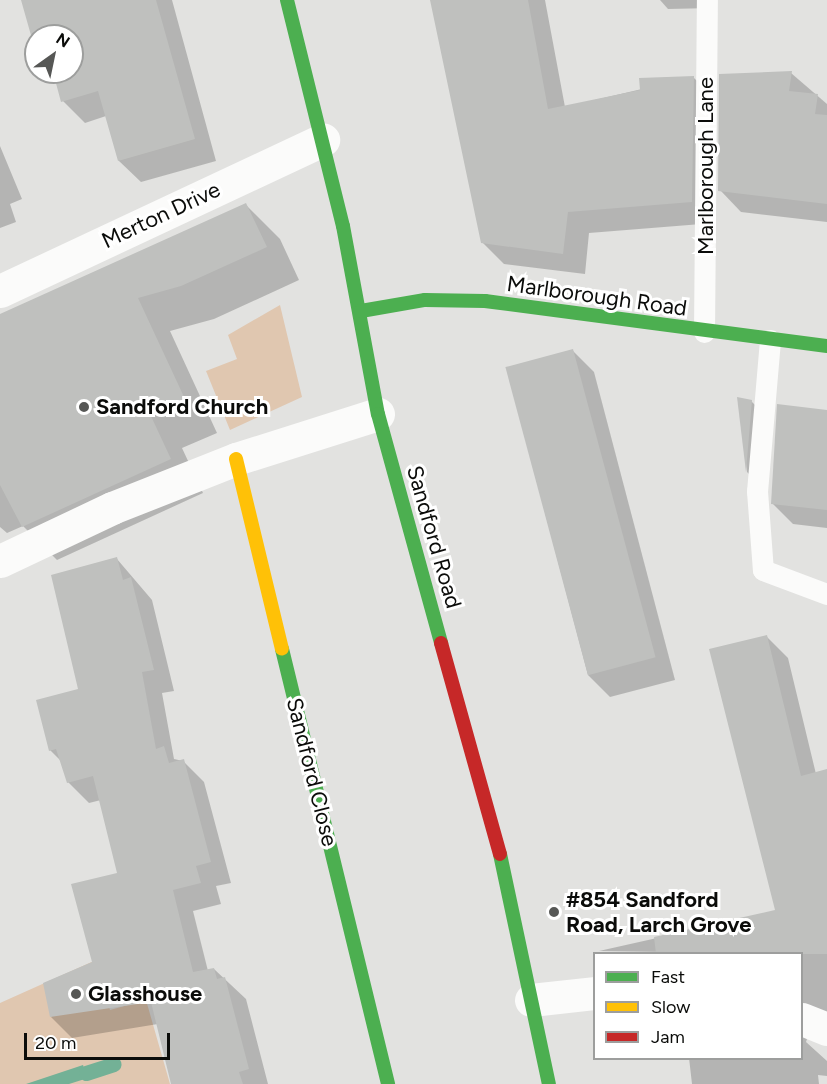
<!DOCTYPE html>
<html>
<head>
<meta charset="utf-8">
<style>
  body { margin:0 }
  #map { position:relative; width:827px; height:1084px; overflow:hidden; background:#e2e2e0; font-family:Figtree,sans-serif }
  div>[style] { position:absolute }
  .green>* { inset:0; background:#e0c7b0 }
  .water>* { inset:0; background:#73b196 }
  .shadow>* { inset:0; background:#0003 }
  .stream>* { height:15px; margin:-7.5px; padding:0 7.5px; transform-origin:7.5px; border-radius:7.5px; background:#73b196 }
  .building>* { inset:0; background:#bfc0be; transform-origin:0 0 }
  .lane>* { height:21px; margin:-10.5px; padding:0 10.5px; transform-origin:10.5px; border-radius:10.5px; background:#fbfbfa }
  .street>* { height:33px; margin:-16.5px; padding:0 16.5px; transform-origin:16.5px; border-radius:16.5px; background:#fbfbfa }
  .fast>* { height:14px; margin:-7px; padding:0 7px; transform-origin:7px; border-radius:7px; background:#4caf50 }
  .slow>* { height:14px; margin:-7px; padding:0 7px; transform-origin:7px; border-radius:7px; background:#ffc107 }
  .jam>* { height:14px; margin:-7px; padding:0 7px; transform-origin:7px; border-radius:7px; background:#c62828 }
  .dots>* { width:16px; height:16px; translate:-50% -50%; box-sizing:border-box; border:3px solid #fff; border-radius:50% }
  span { translate:-50% -50%; white-space:nowrap; text-align:center; line-height:1.15; -webkit-text-stroke:6px #fff; paint-order:stroke }
  .street-label { font-size:22px; color:#0b0c0a }
  .poi-label { font-size:22px; color:#0b0c0a; font-weight:700 }
  .left { translate:0 -50%; text-align:left }
  .legend { position:absolute; left:593px; top:952px; width:210px; height:108px; box-sizing:border-box; background:#fff; border:2px solid #9d9e9d; margin:0; padding:8px 10px; list-style:none; font-size:18px; color:#0b0c0a }
  .legend li { display:flex; align-items:center; gap:12px; height:30px }
  .legend b { width:30px; border:2px solid #9d9e9d }
  .north { position:absolute; left:24px; top:24px; width:60px; height:60px; box-sizing:border-box; background:#fff; border:2px solid #9d9e9d; border-radius:50%; rotate:33deg; font-size:16px; font-weight:700; line-height:24px; text-align:center; color:#0b0c0a }
  .north::after { content:''; display:block; margin:auto; width:21px; height:27px; background:#565755; clip-path:polygon(50% 0,100% 100%,50% 72%,0 100%) }
  .scale { position:absolute; left:24px; top:1033px; width:146px; height:27px; box-sizing:border-box; border:3px solid #0b0c0a; border-top:0; padding-left:8px; font-size:18px; line-height:21px; white-space:nowrap; color:#0b0c0a; -webkit-text-stroke:4px #fff; paint-order:stroke }
</style>
</head>
<body>
<div id="map">
  <div class="green">
    <i style="clip-path:polygon(280px 305px,302px 397px,230px 430px,206px 371px,237px 359px,228px 335px)"></i>
    <i style="clip-path:polygon(96px 960px,110px 1010px,146px 1000px,170px 1084px,0 1084px,0 1003px)"></i>
  </div>
  <div class="water">
    <i style="clip-path:polygon(83px 1065px,88px 1078px,69px 1084px,26px 1084px)"></i>
  </div>
  <div class="shadow">
    <i style="clip-path:polygon(25px 0,172px 0,216px 161px,141px 182px,119px 161px,106px 116px,85px 123px,63px 101px,58px 84px,46px 72px,72px 72px,72px 36px,36px 36px,36px 47px)"></i>
    <i style="clip-path:polygon(431px 0,545px 0,565px 107px,693px 77px,715px 99px,714px 223px,589px 233px,585px 274px,504px 264px,482px 242px)"></i>
    <i style="clip-path:polygon(660px 0,714px 0,714px 8px,668px 9px)"></i>
    <i style="clip-path:polygon(791px 73px,827px 104px,827px 222px,741px 212px,720px 190px)"></i>
    <i style="clip-path:polygon(0 146px,22px 199px,10px 204px,16px 222px,0 228px)"></i>
    <i style="clip-path:polygon(246px 205px,280px 239px,299px 280px,214px 319px,170px 331px,217px 433px,182px 448px,203px 493px,57px 560px,23px 526px,7px 533px,0 527px,0 317px)"></i>
    <i style="clip-path:polygon(572px 350px,594px 372px,675px 680px,610px 697px,588px 675px,507px 368px)"></i>
    <i style="clip-path:polygon(739px 399px,751px 401px,773px 423px,767px 492px,747px 472px)"></i>
    <i style="clip-path:polygon(827px 411px,827px 528px,793px 524px,772px 503px)"></i>
    <i style="clip-path:polygon(117px 559px,152px 600px,174px 691px,162px 693px,174px 759px,183px 761px,204px 782px,231px 883px,216px 886px,221px 904px,193px 911px,208px 971px,214px 969px,246px 999px,268px 1084px,173px 1084px,158px 1024px,72px 1038px,51px 1017px,93px 963px,119px 874px,101px 800px,89px 803px,68px 782px,61px 761px,50px 750px,80px 690px)"></i>
    <i style="clip-path:polygon(767px 637px,788px 658px,816px 774px,827px 772px,827px 1022px,811px 1026px,806px 1042px,827px 1061px,827px 1076px,818px 1075px,819px 1084px,692px 1084px,689px 1058px,802px 1058px,802px 954px,599px 951px,777px 911px)"></i>
  </div>
  <div class="stream">
    <i style="left:86px;top:1073px;width:29px;rotate:-18deg"></i>
  </div>
  <div class="building">
    <i style="clip-path:polygon(21px 0,156px 0,195px 139px,118px 161px,98px 91px,61px 102px,53px 72px,72px 72px,72px 36px,36px 36px,36px 53px)"></i>
    <i style="clip-path:polygon(430px 0,528px 0,548px 109px,640px 90px,639px 78px,694px 76px,692px 202px,568px 212px,563px 254px,481px 243px)"></i>
    <i style="clip-path:polygon(792px 71px,789px 91px,818px 94px,815px 114px,827px 115px,827px 204px,718px 191px,719px 74px)"></i>
    <i style="clip-path:polygon(246px 203px,267px 247px,181px 286px,138px 298px,185px 399px,150px 414px,171px 459px,22px 527px,0 485px,0 314px)"></i>
    <i style="left:573px;top:349px;width:319px;height:70px;rotate:75deg"></i>
    <i style="clip-path:polygon(737px 397px,752px 400px,746px 472px)"></i>
    <i style="clip-path:polygon(777px 404px,827px 410px,827px 510px,771px 504px)"></i>
    <i style="clip-path:polygon(117px 557px,123px 580px,131px 577px,154px 670px,142px 672px,156px 749px,164px 746px,169px 763px,184px 759px,211px 862px,196px 866px,201px 883px,173px 890px,193px 972px,214px 968px,217px 979px,225px 977px,249px 1069px,239px 1072px,243px 1084px,171px 1084px,151px 1002px,50px 1017px,43px 983px,92px 962px,71px 884px,117px 873px,93px 776px,67px 783px,56px 749px,49px 751px,36px 700px,78px 689px,51px 575px)"></i>
    <i style="clip-path:polygon(767px 635px,801px 776px,827px 769px,827px 954px,656px 954px,654px 937px,775px 910px,709px 649px)"></i>
  </div>
  <div class="lane">
    <i style="left:704px;top:332px;width:332px;rotate:-89.5deg"></i>
    <i style="left:770px;top:340px;width:152px;rotate:94.9deg"></i>
    <i style="left:757px;top:491px;width:79px;rotate:85.7deg"></i>
    <i style="left:763px;top:570px;width:68px;rotate:20.6deg"></i>
  </div>
  <div class="street">
    <i style="left:0;top:291px;width:357px;rotate:-25.1deg"></i>
    <i style="left:0;top:561px;width:124px;rotate:-25.3deg"></i>
    <i style="left:112px;top:508px;width:133px;rotate:-21.6deg"></i>
    <i style="left:236px;top:459px;width:149px;rotate:-17.6deg"></i>
    <i style="left:531px;top:1000px;width:63px;rotate:-6.3deg"></i>
    <i style="left:802px;top:1019px;width:27px;rotate:22deg"></i>
  </div>
  <div class="fast">
    <i style="left:287px;top:0;width:233px;rotate:76.1deg"></i>
    <i style="left:343px;top:226px;width:191px;rotate:79.5deg"></i>
    <i style="left:378px;top:414px;width:238px;rotate:74.6deg"></i>
    <i style="left:361px;top:311px;width:65px;rotate:-9.8deg"></i>
    <i style="left:425px;top:300px;width:60px;rotate:1deg"></i>
    <i style="left:485px;top:301px;width:345px;rotate:7.5deg"></i>
    <i style="left:282px;top:649px;width:448px;rotate:76.3deg"></i>
    <i style="left:500px;top:854px;width:235px;rotate:78deg"></i>
  </div>
  <div class="slow">
    <i style="left:236px;top:459px;width:195px;rotate:76.4deg"></i>
  </div>
  <div class="jam">
    <i style="left:441px;top:643px;width:219px;rotate:74.4deg"></i>
  </div>
  <div class="dots">
    <i style="left:84px;top:407px;background:#565755"></i>
    <i style="left:554px;top:912px;background:#565755"></i>
    <i style="left:76px;top:994px;background:#565755"></i>
  </div>
  <div class="street-label">
    <span style="left:706px;top:166px;rotate:-90deg">Marlborough Lane</span>
    <span style="left:161px;top:215px;rotate:-25deg">Merton Drive</span>
    <span style="left:597px;top:296px;rotate:8deg">Marlborough Road</span>
    <span style="left:434px;top:537px;rotate:74deg">Sandford Road</span>
    <span style="left:312px;top:772px;rotate:76deg">Sandford Close</span>
  </div>
  <div class="poi-label">
    <span class="left" style="left:96px;top:407px">Sandford Church</span>
    <span class="left" style="left:566px;top:912px">#854 Sandford<br>Road, Larch Grove</span>
    <span class="left" style="left:88px;top:994px">Glasshouse</span>
  </div>
  <ul class="legend">
  <li><b style="height:8px;background:#4caf50"></b>Fast</li>
  <li><b style="height:8px;background:#ffc107"></b>Slow</li>
  <li><b style="height:8px;background:#c62828"></b>Jam</li>
  </ul>
  <div class="north">N</div>
  <div class="scale">20 m</div>
</div>
</body>
</html>
